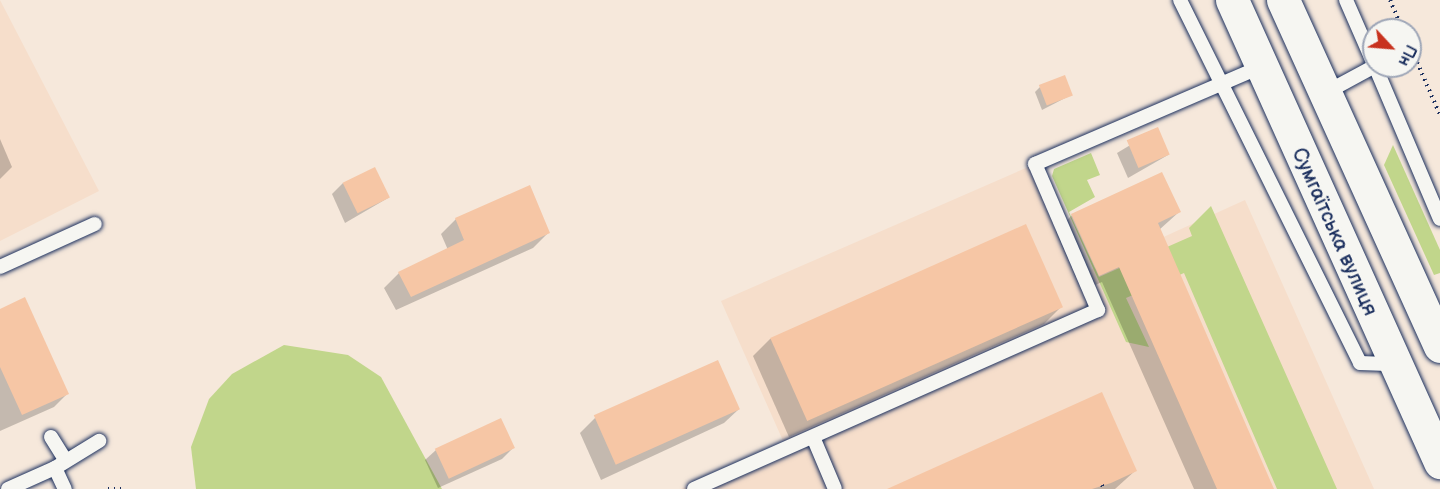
<!DOCTYPE html>
<html>
<head>
<meta charset="utf-8">
<style>
  body { margin:0 }
  #map { position:relative; width:1440px; height:489px; overflow:hidden; background:#f6e8db; font-family:"Balsamiq Sans",sans-serif }
  div>[style] { position:absolute }
  .built>* { inset:0; background:#f6decb }
  .green>* { inset:0; background:#c1d68b }
  .shadow>* { inset:0; background:#0003 }
  .building>* { inset:0; background:#f6c6a5; transform-origin:0 0 }
  .path>* { height:4px; margin-top:-2px; transform-origin:0; background:repeating-linear-gradient(90deg,#1b2f5e 0 1.5px,transparent 0 6px) }
  .roads { filter:drop-shadow(0 0 2px #1b2f5e) drop-shadow(0 0 2px #1b2f5e) }
  .lane>* { height:14px; margin:-7px; padding:0 7px; transform-origin:7px; border-radius:7px; background:#f6f6f2 }
  .primary>* { height:33px; margin:-16.5px; padding:0 16.5px; transform-origin:16.5px; border-radius:16.5px; background:#f6f6f2 }
  span { translate:-50% -50%; white-space:nowrap; text-align:center; line-height:1.15; -webkit-text-stroke:6px #f6f6f2; paint-order:stroke }
  .street-label { font-size:20px; color:#1b2f5e }
  .north { position:absolute; left:1362px; top:18px; width:60px; height:60px; box-sizing:border-box; background:#f6f6f2; border:2px solid #9ea6b7; border-radius:50%; rotate:116deg; font-size:16px; font-weight:700; line-height:24px; text-align:center; color:#1b2f5e }
  .north::after { content:''; display:block; margin:auto; width:21px; height:27px; background:#c8321e; clip-path:polygon(50% 0,100% 100%,50% 72%,0 100%) }
</style>
</head>
<body>
<div id="map">
  <div class="built">
    <i style="clip-path:polygon(0 0,99px 191px,0 241px)"></i>
    <i style="clip-path:polygon(1035px 164px,1082px 274px,1245px 200px,1374px 489px,681px 489px,784px 443px,721px 301px)"></i>
  </div>
  <div class="green">
    <i style="clip-path:polygon(1393px 145px,1440px 250px,1440px 273px,1434px 275px,1384px 165px)"></i>
    <i style="clip-path:polygon(1091px 153px,1100px 175px,1087px 180px,1095px 197px,1069px 212px,1099px 277px,1192px 236px,1189px 228px,1211px 206px,1337px 489px,1277px 489px,1184px 273px,1126px 298px,1149px 347px,1126px 342px,1052px 176px,1054px 169px)"></i>
    <i style="clip-path:polygon(284px 345px,348px 355px,381px 377px,442px 489px,196px 489px,191px 447px,209px 399px,232px 374px)"></i>
  </div>
  <div class="shadow">
    <i style="clip-path:polygon(1040px 87px,1071px 95px,1042px 110px,1035px 92px)"></i>
    <i style="clip-path:polygon(1157px 129px,1168px 155px,1128px 178px,1117px 153px)"></i>
    <i style="clip-path:polygon(0 139px,12px 167px,0 179px)"></i>
    <i style="clip-path:polygon(343px 183px,388px 198px,345px 223px,332px 194px)"></i>
    <i style="clip-path:polygon(1179px 212px,1159px 230px,1272px 489px,1194px 489px,1102px 282px,1082px 291px,1056px 232px,1072px 215px)"></i>
    <i style="clip-path:polygon(456px 219px,548px 233px,533px 248px,396px 310px,384px 288px,399px 273px,448px 250px,441px 234px)"></i>
    <i style="clip-path:polygon(1025px 226px,1061px 307px,1044px 324px,789px 437px,753px 356px,770px 339px)"></i>
    <i style="clip-path:polygon(0 310px,67px 394px,54px 407px,0 431px)"></i>
    <i style="clip-path:polygon(739px 409px,724px 423px,601px 480px,580px 433px,595px 418px)"></i>
    <i style="clip-path:polygon(513px 448px,502px 459px,438px 488px,425px 460px,436px 450px)"></i>
    <i style="clip-path:polygon(1136px 470px,1115px 489px,904px 489px)"></i>
  </div>
  <div class="building">
    <i style="left:1065px;top:75px;width:22px;height:28px;rotate:69deg"></i>
    <i style="left:1158px;top:127px;width:30px;height:34px;rotate:67deg"></i>
    <i style="left:375px;top:167px;width:34px;height:36px;rotate:64deg"></i>
    <i style="clip-path:polygon(1162px 172px,1181px 212px,1158px 223px,1274px 489px,1217px 489px,1119px 267px,1099px 276px,1071px 214px)"></i>
    <i style="clip-path:polygon(530px 185px,550px 233px,411px 297px,398px 272px,464px 240px,455px 218px)"></i>
    <i style="left:1026px;top:224px;width:91px;height:280px;rotate:66deg"></i>
    <i style="clip-path:polygon(25px 297px,69px 394px,22px 415px,0 367px,0 309px)"></i>
    <i style="left:718px;top:360px;width:54px;height:136px;rotate:66deg"></i>
    <i style="clip-path:polygon(1102px 392px,1137px 471px,1111px 483px,1092px 489px,887px 489px)"></i>
    <i style="left:501px;top:418px;width:33px;height:73px;rotate:65deg"></i>
  </div>
  <div class="path">
    <i style="left:1390px;top:0;width:33px;rotate:67deg"></i>
    <i style="left:1410px;top:46px;width:75px;rotate:66.5deg"></i>
    <i style="left:1102px;top:485px;width:4px;rotate:63deg"></i>
    <i style="left:108px;top:489px;width:18px"></i>
  </div>
  <div class="roads">
    <div class="lane">
      <i style="left:1180px;top:0;width:405px;rotate:63.6deg"></i>
      <i style="left:1360px;top:363px;width:34px;rotate:2deg"></i>
      <i style="left:1346px;top:0;width:70px;rotate:66.4deg"></i>
      <i style="left:1375px;top:66px;width:166px;rotate:67deg"></i>
      <i style="left:1325px;top:93px;width:57px;rotate:-28.4deg"></i>
      <i style="left:0;top:267px;width:104px;rotate:-24.4deg"></i>
      <i style="left:51px;top:437px;width:28px;rotate:58deg"></i>
      <i style="left:813px;top:437px;width:56px;rotate:67.1deg"></i>
      <i style="left:55px;top:468px;width:52px;rotate:-31.5deg"></i>
      <i style="left:8px;top:489px;width:51px;rotate:-24.1deg"></i>
      <i style="left:55px;top:468px;width:23px;rotate:65deg"></i>
      <i style="left:694px;top:489px;width:442px;rotate:-23.9deg"></i>
      <i style="left:1098px;top:310px;width:159px;rotate:-113.3deg"></i>
      <i style="left:1035px;top:164px;width:245px;rotate:-23.3deg"></i>
    </div>
    <div class="primary">
      <i style="left:1232px;top:0;width:507px;rotate:65.76deg"></i>
      <i style="left:1283px;top:0;width:380px;rotate:65.6deg"></i>
    </div>
  </div>
  <div class="street-label">
    <span style="left:1334px;top:232px;rotate:66deg">Сумгаїтська вулиця</span>
  </div>
  <div class="north">Пн</div>
</div>
</body>
</html>
